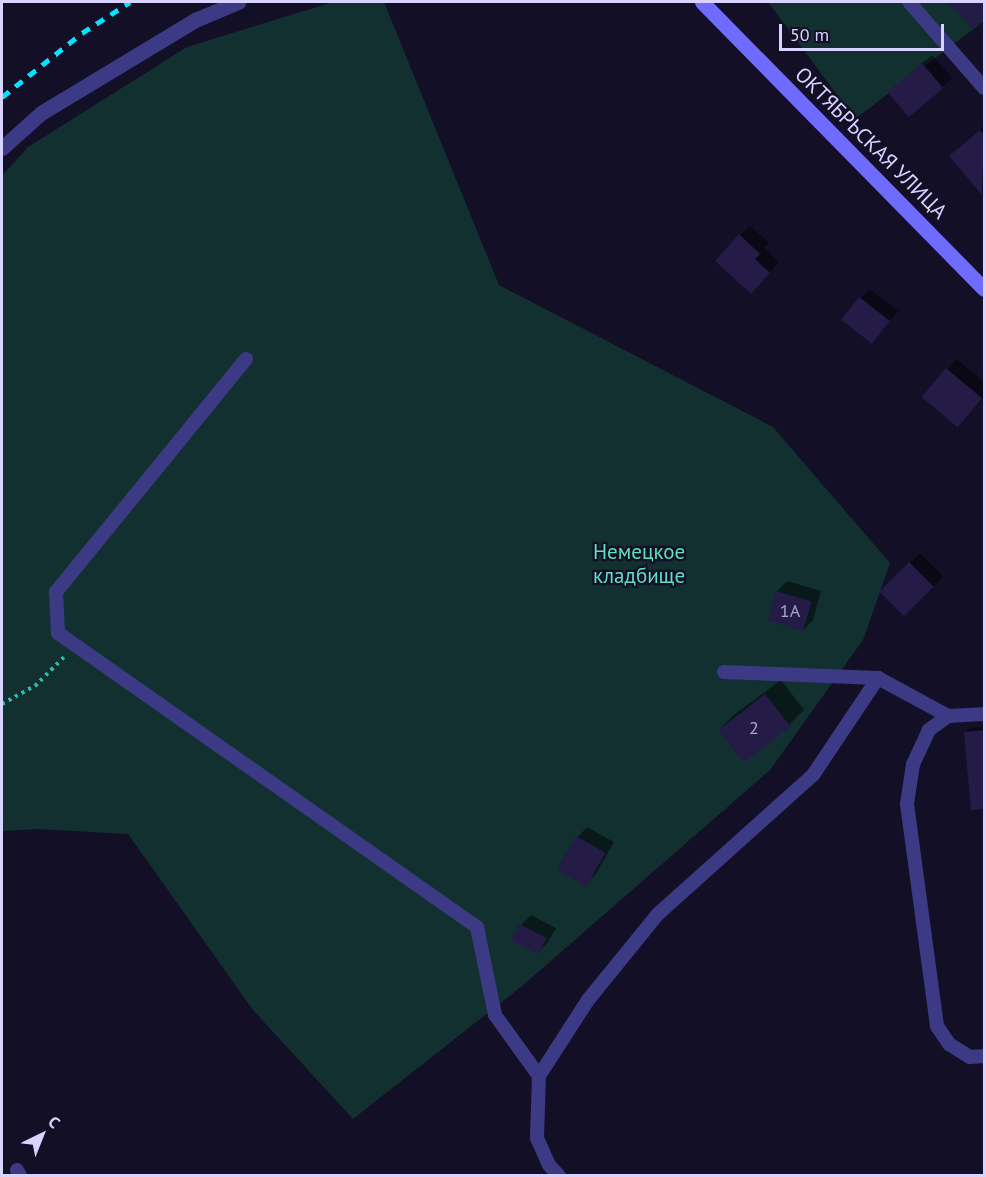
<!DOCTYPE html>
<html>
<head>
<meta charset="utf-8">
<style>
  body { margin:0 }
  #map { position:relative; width:986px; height:1177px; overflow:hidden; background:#130f26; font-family:"PT Sans",sans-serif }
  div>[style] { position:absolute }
  .green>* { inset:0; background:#12302f }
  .shadow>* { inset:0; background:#0007; transform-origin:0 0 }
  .building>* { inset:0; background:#241b47; transform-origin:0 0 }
  .path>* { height:4px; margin-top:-2px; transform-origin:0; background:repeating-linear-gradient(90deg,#2fb8b0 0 3px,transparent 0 7.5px) }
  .lane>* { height:14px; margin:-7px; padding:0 7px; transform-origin:7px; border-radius:7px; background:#3d3a85 }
  .street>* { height:15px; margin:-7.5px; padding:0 7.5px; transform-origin:7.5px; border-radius:7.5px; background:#3d3a85 }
  .secondary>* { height:15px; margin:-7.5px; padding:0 7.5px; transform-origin:7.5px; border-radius:7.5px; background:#6f6bff }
  .rail>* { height:4.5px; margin-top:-2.25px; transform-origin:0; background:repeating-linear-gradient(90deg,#00e5ff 0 9px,transparent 0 17px) }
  span { translate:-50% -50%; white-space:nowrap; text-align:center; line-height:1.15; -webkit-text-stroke:4.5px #130f26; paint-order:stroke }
  .number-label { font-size:18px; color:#aca6d1 }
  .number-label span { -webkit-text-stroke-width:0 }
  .street-label { font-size:21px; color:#d9d4ff }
  .park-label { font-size:21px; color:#5fe0c0 }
  .frame { position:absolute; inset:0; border:3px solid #d9d4ff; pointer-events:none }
  .north { position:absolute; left:12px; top:1105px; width:60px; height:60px; -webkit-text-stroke:4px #130f26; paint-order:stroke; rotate:43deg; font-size:16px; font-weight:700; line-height:24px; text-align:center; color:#d9d4ff }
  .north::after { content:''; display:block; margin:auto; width:21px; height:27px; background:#d9d4ff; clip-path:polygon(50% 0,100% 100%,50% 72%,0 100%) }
  .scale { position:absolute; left:779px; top:24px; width:165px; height:27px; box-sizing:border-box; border:3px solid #d9d4ff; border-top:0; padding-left:8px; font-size:18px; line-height:21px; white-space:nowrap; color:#d9d4ff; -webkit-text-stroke:4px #130f26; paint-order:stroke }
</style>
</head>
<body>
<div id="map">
  <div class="green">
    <i style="clip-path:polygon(333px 2px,384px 2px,499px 285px,773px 427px,890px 563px,863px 640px,770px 770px,522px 986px,353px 1119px,253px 1010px,128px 834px,39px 829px,2px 831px,2px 176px,28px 147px,187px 47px)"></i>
    <i style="clip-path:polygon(768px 2px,984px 2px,984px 21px,855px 119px)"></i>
  </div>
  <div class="shadow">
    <i style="clip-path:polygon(950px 2px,984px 2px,984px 16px,973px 27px)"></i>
    <i style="clip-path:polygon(932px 55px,952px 78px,942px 87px,900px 82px)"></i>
    <i style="clip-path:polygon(984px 126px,984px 191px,983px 193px,951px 156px)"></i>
    <i style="clip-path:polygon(750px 226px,769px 243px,764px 248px,779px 262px,761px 282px,740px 235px)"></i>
    <i style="clip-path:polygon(870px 289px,898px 311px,872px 342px,860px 298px)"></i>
    <i style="clip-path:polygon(957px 359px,984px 382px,984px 396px,958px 425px,947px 369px)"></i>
    <i style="left:920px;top:553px;width:33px;height:54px;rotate:45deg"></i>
    <i style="clip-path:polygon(787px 581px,821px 591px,813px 620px,803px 630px,769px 620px,777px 591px)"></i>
    <i style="clip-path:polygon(781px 680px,804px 710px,789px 725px,720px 729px,735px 714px)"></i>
    <i style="clip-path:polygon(984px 727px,984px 808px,972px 809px,966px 732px,970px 728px)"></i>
    <i style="clip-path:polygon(587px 827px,614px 842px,596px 874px,586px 884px,578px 837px)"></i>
    <i style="clip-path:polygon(531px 915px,556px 928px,548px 942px,539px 952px,513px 939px,521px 925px)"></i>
  </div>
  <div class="building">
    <i style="clip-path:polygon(948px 2px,984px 2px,984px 18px,973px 29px)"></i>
    <i style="left:922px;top:63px;width:33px;height:45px;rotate:50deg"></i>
    <i style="clip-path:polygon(980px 130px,984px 134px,982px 195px,949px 156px)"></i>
    <i style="clip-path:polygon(739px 234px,760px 254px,755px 259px,770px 273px,751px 294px,715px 261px)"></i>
    <i style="left:859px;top:297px;width:39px;height:29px;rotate:38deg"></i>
    <i style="left:946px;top:368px;width:47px;height:38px;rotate:40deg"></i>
    <i style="left:909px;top:562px;width:35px;height:42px;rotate:45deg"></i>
    <i style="left:776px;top:591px;width:37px;height:31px;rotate:16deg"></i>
    <i style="left:765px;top:694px;width:41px;height:59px;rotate:52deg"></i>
    <i style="clip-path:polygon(984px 730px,984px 809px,971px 810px,964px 732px)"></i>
    <i style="left:576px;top:836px;width:34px;height:39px;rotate:30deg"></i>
    <i style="left:519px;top:924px;width:31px;height:18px;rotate:27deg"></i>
  </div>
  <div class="path">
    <i style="left:2px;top:704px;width:38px;rotate:-29deg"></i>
    <i style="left:35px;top:686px;width:42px;rotate:-45deg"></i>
  </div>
  <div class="lane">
    <i style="left:909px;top:2px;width:114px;rotate:48.9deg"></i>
    <i style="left:246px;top:359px;width:301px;rotate:129.2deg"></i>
    <i style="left:56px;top:592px;width:41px;rotate:87.2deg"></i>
    <i style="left:58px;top:633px;width:512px;rotate:35.06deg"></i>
    <i style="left:477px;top:927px;width:90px;rotate:78.4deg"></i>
    <i style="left:495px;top:1015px;width:75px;rotate:54.2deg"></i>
    <i style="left:724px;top:672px;width:154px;rotate:2.2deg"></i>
    <i style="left:948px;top:716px;width:24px;rotate:144deg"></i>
    <i style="left:929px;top:730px;width:38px;rotate:115deg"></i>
    <i style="left:913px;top:764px;width:40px;rotate:98.5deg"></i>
    <i style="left:907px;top:804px;width:224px;rotate:82.3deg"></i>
    <i style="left:937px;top:1026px;width:22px;rotate:56deg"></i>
    <i style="left:949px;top:1044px;width:25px;rotate:32deg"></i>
    <i style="left:970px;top:1057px;width:14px;rotate:-4deg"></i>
    <i style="left:17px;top:1170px;width:7px;rotate:63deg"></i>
    <i style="left:559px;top:1176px;width:15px;rotate:-132deg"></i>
    <i style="left:549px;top:1165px;width:30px;rotate:-114deg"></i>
    <i style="left:537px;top:1138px;width:62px;rotate:-88.2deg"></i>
    <i style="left:539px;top:1076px;width:90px;rotate:-57.2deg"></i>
    <i style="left:588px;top:1000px;width:111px;rotate:-50.9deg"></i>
    <i style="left:658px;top:914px;width:208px;rotate:-41.9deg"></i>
    <i style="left:813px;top:775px;width:117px;rotate:-56.2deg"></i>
    <i style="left:878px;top:678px;width:80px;rotate:28.5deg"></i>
    <i style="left:948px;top:716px;width:36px;rotate:-3deg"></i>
  </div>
  <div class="street">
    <i style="left:2px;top:148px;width:52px;rotate:-41.9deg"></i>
    <i style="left:41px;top:113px;width:180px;rotate:-31.1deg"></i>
    <i style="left:195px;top:20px;width:47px;rotate:-22.7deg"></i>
  </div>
  <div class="secondary">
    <i style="left:702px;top:2px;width:402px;rotate:45.5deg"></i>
  </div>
  <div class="rail">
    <i style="left:2px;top:97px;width:102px;rotate:-38.7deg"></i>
    <i style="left:82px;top:33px;width:57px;rotate:-32.9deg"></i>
  </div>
  <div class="number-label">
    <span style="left:790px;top:611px">1А</span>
    <span style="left:754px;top:728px">2</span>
  </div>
  <div class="street-label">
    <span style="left:871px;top:143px;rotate:45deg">ОКТЯБРЬСКАЯ УЛИЦА</span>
  </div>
  <div class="park-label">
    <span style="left:639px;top:564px">Немецкое<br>кладбище</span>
  </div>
  <div class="frame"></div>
  <div class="north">С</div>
  <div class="scale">50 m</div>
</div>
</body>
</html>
